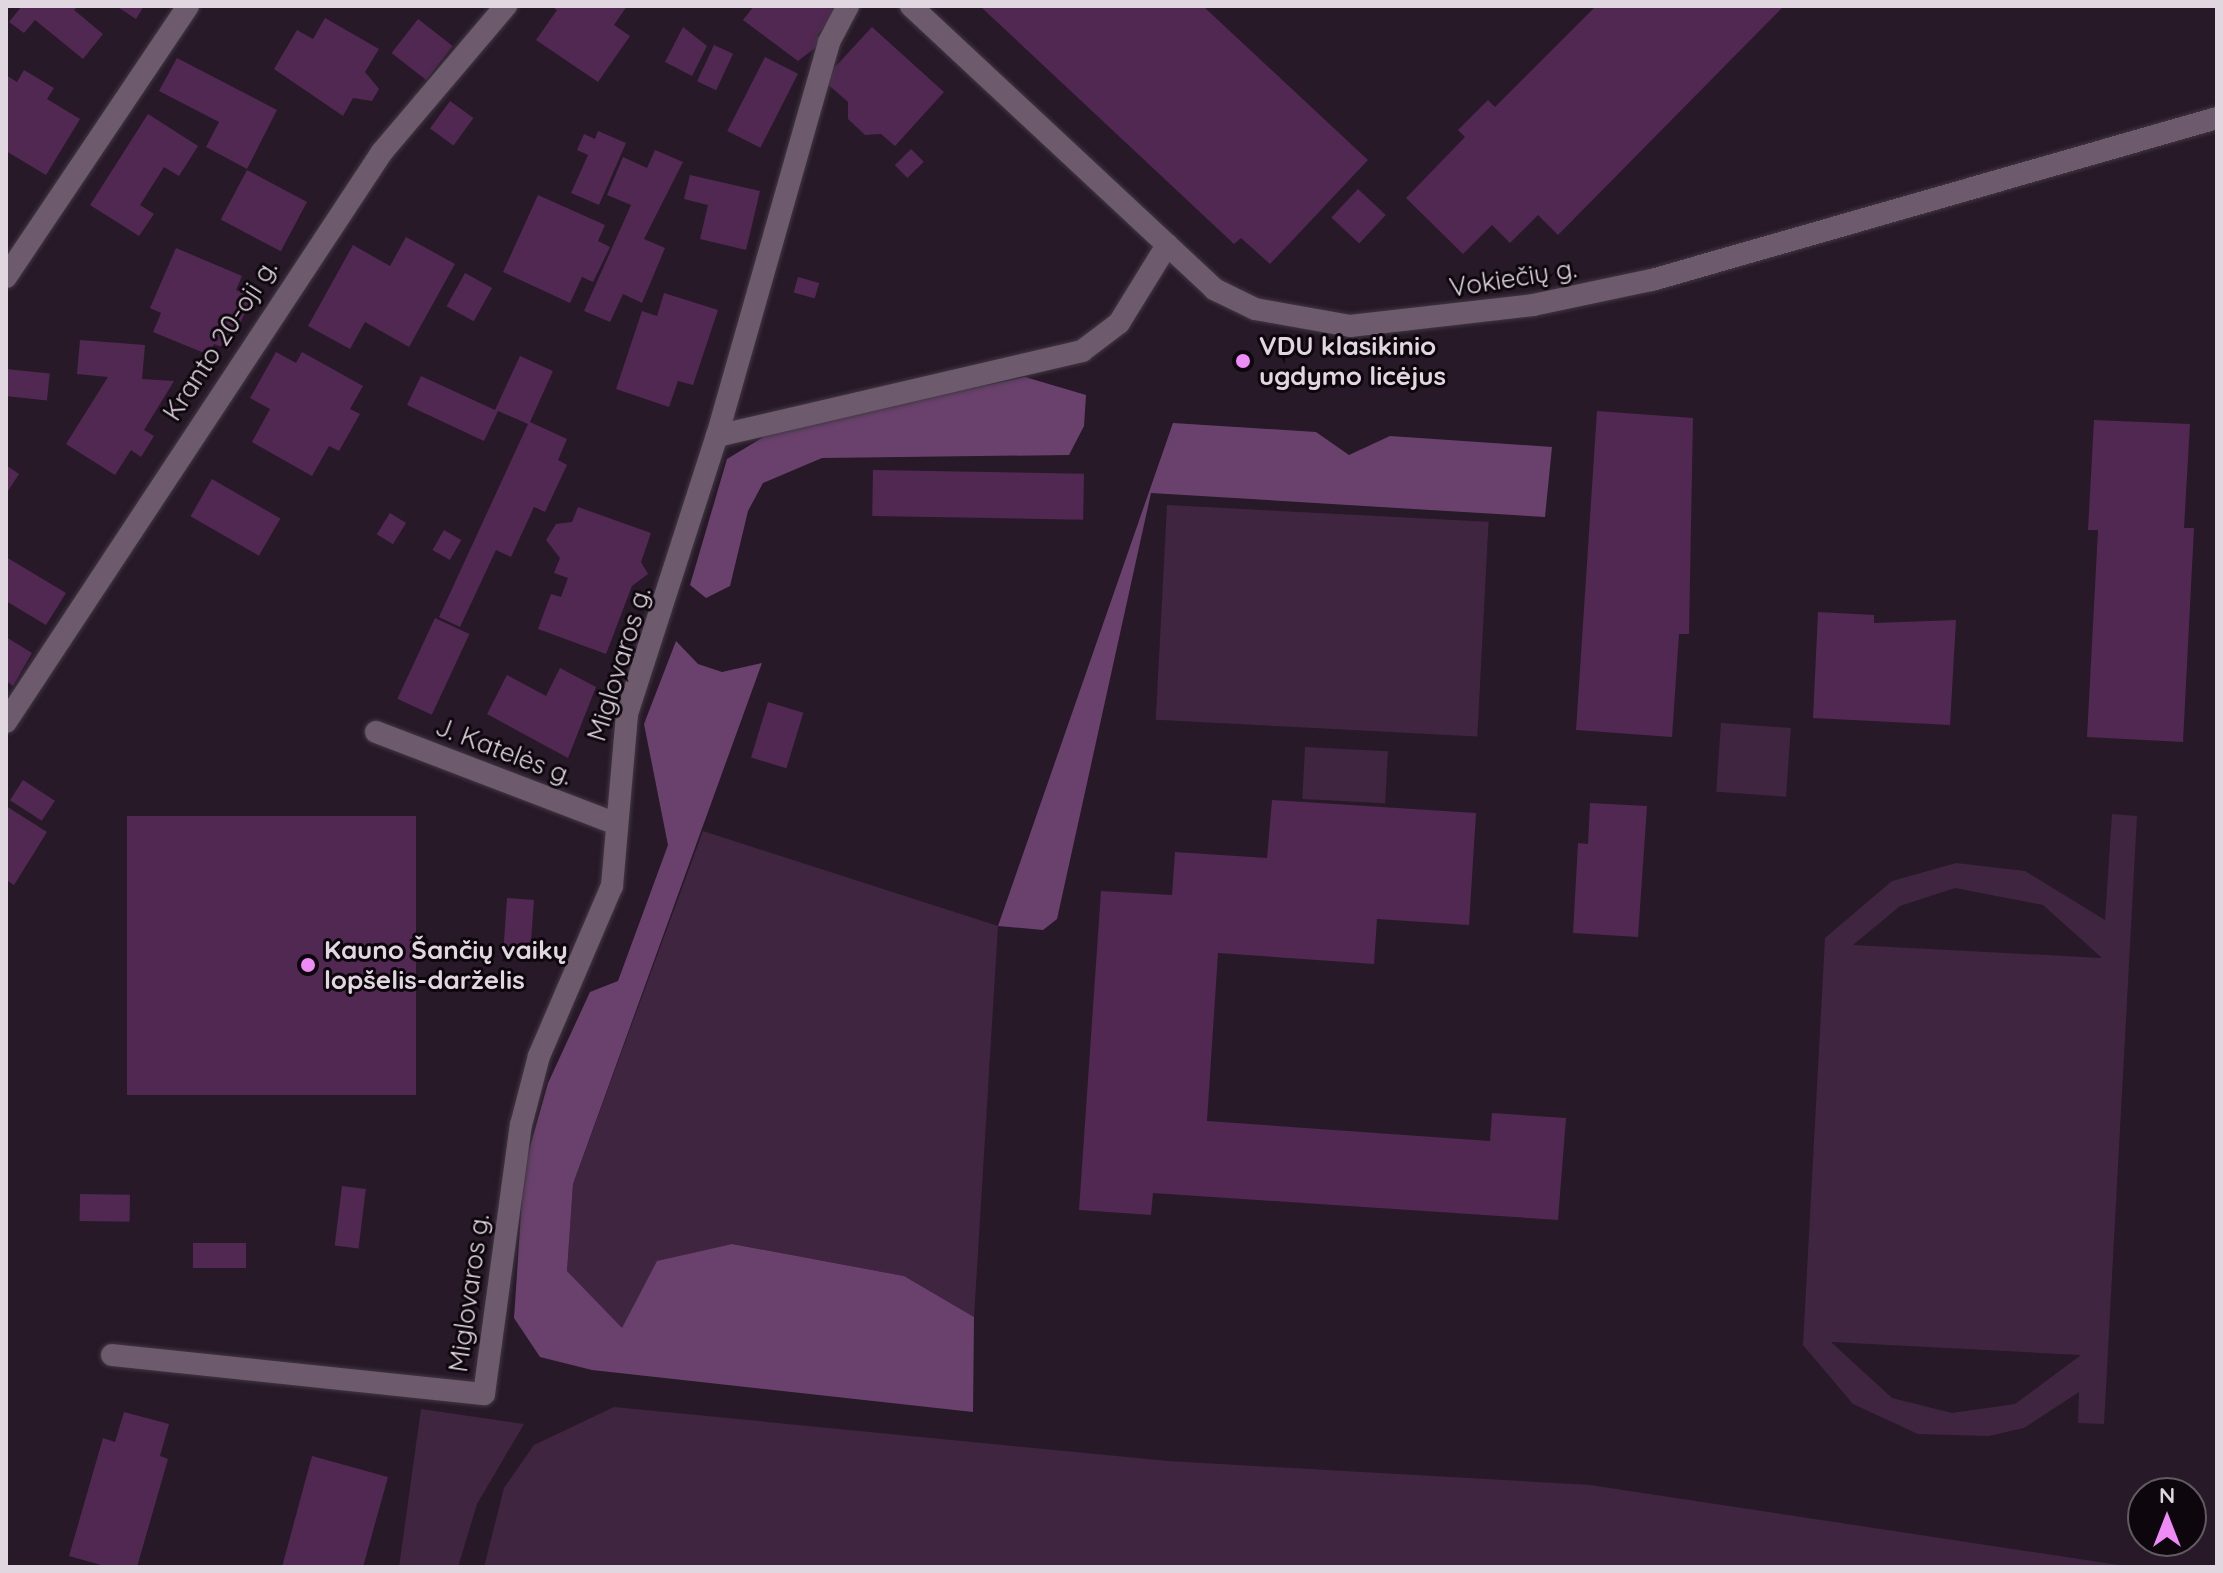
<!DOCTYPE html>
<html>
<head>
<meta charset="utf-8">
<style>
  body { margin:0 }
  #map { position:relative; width:2223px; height:1573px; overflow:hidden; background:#271928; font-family:Quicksand,sans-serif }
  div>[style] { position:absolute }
  .green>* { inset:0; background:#3f2540; transform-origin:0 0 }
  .forest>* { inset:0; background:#6a416d }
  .building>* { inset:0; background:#502852; transform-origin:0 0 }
  .roads { filter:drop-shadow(0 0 2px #423743) drop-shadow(0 0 2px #423743) }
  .minor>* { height:22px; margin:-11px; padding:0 11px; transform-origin:11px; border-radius:11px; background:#6d5b6d }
  .dots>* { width:22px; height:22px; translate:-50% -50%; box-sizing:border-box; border:4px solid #0d070d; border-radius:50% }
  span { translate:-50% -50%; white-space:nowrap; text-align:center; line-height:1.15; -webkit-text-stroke:6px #0d070d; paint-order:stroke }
  .street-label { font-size:26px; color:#e1d7e1 }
  .poi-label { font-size:26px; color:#e1d7e1; font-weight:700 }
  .left { translate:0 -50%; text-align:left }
  .frame { position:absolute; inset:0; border:8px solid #e1d7e1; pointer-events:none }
  .north { position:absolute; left:2127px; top:1477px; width:80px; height:80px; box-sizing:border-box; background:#0d070d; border:2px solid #625a62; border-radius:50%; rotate:0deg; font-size:22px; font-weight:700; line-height:32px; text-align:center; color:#e1d7e1 }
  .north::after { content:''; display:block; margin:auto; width:28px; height:36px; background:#ef8bf6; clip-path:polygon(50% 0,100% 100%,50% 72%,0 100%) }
</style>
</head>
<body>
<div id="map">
  <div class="green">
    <i style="left:1167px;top:505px;width:322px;height:215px;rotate:3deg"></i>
    <i style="left:1721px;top:723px;width:70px;height:69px;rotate:4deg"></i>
    <i style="left:1305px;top:747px;width:83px;height:52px;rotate:3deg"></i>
    <i style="clip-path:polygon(evenodd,2112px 814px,2137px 816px,2104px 1424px,2078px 1423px,2079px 1392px,2024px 1428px,1989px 1436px,1918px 1434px,1853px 1404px,1803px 1345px,1825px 938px,1892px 881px,1956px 863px,2025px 871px,2105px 920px,2112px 814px,1955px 888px,2043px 905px,2102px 958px,1853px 945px,1900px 906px,1955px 888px,2112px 814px,1831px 1342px,2080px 1355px,2081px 1355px,2015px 1404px,1952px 1413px,1892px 1398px,1831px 1342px)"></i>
    <i style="clip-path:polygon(703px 831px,998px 926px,974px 1317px,904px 1276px,732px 1244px,658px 1261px,622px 1329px,567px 1271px,573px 1184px)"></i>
    <i style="clip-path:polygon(614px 1407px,1168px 1461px,1590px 1485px,2132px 1567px,484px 1567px,504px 1488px,534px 1445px)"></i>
    <i style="clip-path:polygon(421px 1409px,524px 1424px,477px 1504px,458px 1567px,399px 1567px)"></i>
  </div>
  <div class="forest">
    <i style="clip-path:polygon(1025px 377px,1086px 395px,1084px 426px,1069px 455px,822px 458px,763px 483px,748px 511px,730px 586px,706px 598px,690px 585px,727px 459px,775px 430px)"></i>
    <i style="clip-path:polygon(1173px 423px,1316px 432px,1349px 455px,1390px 436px,1552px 447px,1545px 517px,1151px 493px,1057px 919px,1043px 930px,998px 926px)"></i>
    <i style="clip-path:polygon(676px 641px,698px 664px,722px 672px,762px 663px,573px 1184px,567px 1271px,622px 1328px,657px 1261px,732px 1244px,904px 1276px,974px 1317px,973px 1412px,592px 1370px,540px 1357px,514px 1318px,524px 1168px,548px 1083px,590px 992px,618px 981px,668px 845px,644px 724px)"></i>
  </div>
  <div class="building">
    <i style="clip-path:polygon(22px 6px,78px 6px,74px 10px,103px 34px,83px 59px,35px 20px,24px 33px,9px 22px)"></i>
    <i style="clip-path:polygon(116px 6px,144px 6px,136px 19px)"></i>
    <i style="clip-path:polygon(551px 6px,627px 6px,614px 25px,630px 36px,598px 82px,536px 40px,557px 10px)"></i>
    <i style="clip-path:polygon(754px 6px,840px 6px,817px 36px,824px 41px,798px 61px,743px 20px)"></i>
    <i style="clip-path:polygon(980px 6px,1203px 6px,1368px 160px,1270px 264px,1241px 238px,1234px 244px)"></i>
    <i style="clip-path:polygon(1596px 6px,1784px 6px,1558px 235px,1538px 215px,1510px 243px,1492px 225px,1463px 254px,1406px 198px,1465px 137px,1458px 130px,1488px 100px,1495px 107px)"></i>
    <i style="clip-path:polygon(325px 18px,379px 49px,365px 72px,379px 89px,372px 101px,353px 98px,343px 116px,274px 69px,297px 30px,313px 39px)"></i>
    <i style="left:418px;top:19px;width:44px;height:43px;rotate:38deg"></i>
    <i style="clip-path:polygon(683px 27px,707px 46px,692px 76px,665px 62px)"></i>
    <i style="clip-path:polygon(872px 27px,944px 92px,895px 146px,881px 134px,865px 135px,848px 119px,848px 102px,823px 80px)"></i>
    <i style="left:714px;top:45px;width:21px;height:40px;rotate:25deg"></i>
    <i style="left:765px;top:57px;width:37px;height:83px;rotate:27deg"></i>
    <i style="clip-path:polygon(177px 58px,277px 110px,247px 169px,206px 147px,219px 122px,159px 91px)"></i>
    <i style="clip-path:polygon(24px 70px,54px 88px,47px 99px,80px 119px,46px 175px,6px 151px,6px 75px,17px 82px)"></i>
    <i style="left:450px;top:101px;width:29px;height:34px;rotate:36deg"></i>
    <i style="clip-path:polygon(148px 114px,198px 146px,179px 176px,164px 167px,140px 205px,154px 214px,139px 236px,90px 205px)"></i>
    <i style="clip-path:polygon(598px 131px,626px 143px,599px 205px,571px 193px,588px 155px,577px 150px,584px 134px,595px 139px)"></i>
    <i style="left:911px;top:149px;width:18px;height:23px;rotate:45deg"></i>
    <i style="clip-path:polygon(655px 150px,683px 162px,644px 239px,665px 248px,642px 303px,623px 294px,610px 322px,584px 311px,631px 205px,607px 195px,623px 157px,647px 168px)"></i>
    <i style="left:247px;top:170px;width:68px;height:56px;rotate:28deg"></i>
    <i style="clip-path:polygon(690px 175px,760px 191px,746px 250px,700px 239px,708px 205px,684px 199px)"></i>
    <i style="left:1358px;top:189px;width:38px;height:39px;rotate:43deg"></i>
    <i style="clip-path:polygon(538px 195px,605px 225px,598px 241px,610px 247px,593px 282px,582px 277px,570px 303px,503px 272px)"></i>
    <i style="clip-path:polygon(406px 237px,455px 264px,409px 347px,365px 322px,350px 349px,308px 326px,353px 245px,390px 266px)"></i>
    <i style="clip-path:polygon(176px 248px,242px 276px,236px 290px,252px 296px,229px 350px,214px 344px,209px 355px,153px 332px,161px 313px,150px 308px)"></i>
    <i style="left:465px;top:273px;width:31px;height:38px;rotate:29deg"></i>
    <i style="left:798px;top:277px;width:22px;height:16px;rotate:16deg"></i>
    <i style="clip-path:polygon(664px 293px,718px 310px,693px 385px,678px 381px,669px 407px,616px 389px,642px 311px,657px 316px)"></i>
    <i style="clip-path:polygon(80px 340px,145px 345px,142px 379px,174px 381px,144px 430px,154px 436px,141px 457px,131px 450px,115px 475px,66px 444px,108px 377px,77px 374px)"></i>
    <i style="clip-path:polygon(276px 352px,296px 363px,302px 352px,363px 386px,350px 409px,360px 414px,339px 451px,329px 446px,312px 476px,252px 442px,270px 409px,250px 398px)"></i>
    <i style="clip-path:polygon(520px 356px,553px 371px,530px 422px,567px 439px,558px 460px,567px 465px,545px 512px,534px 507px,511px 557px,496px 550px,460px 627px,439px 617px,528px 424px,498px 411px,484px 441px,407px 405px,421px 376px,495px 410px)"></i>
    <i style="left:6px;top:369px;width:44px;height:27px;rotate:6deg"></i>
    <i style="clip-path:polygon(1597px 411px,1693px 418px,1689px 634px,1679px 634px,1672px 737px,1576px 730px)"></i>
    <i style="clip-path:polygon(2094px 420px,2190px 424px,2184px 528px,2194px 528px,2183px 742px,2087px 737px,2098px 530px,2088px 530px)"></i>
    <i style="clip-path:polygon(6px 465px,19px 474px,6px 494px)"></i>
    <i style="left:873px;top:470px;width:211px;height:46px;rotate:1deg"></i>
    <i style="left:212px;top:479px;width:79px;height:43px;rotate:30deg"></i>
    <i style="clip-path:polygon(578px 507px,651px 533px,641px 562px,648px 574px,632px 586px,606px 654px,538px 629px,551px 594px,561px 597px,568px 578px,554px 573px,560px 558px,546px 540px,556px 524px,572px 522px)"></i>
    <i style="left:390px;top:513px;width:19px;height:25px;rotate:32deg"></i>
    <i style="left:444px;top:530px;width:20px;height:23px;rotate:30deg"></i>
    <i style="clip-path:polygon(6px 557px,66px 593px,46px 625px,6px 601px)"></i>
    <i style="clip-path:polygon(1818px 612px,1874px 615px,1874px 623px,1956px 620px,1950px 725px,1813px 718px)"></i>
    <i style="left:435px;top:618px;width:38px;height:89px;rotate:25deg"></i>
    <i style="clip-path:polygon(6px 637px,32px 653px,13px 686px,6px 681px)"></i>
    <i style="clip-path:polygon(560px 668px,596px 687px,568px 758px,487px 714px,507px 675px,546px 696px)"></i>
    <i style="left:768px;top:702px;width:37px;height:58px;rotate:17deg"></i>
    <i style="left:23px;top:780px;width:38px;height:24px;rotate:33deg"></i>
    <i style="clip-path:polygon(1272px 800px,1476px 813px,1469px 925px,1377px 919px,1374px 964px,1218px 953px,1207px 1121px,1490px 1141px,1492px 1113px,1566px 1118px,1558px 1220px,1153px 1193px,1151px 1215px,1079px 1210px,1101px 891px,1172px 895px,1175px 852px,1267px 858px)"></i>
    <i style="clip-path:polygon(1590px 803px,1647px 806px,1638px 937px,1573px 933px,1578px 843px,1588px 844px)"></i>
    <i style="clip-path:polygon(6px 806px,47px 832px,14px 885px,6px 880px)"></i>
    <i style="left:127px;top:816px;width:289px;height:279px"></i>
    <i style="left:507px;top:898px;width:27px;height:50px;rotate:4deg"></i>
    <i style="left:342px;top:1186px;width:24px;height:60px;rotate:7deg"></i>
    <i style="left:80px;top:1194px;width:50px;height:27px;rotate:1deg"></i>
    <i style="left:193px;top:1243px;width:53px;height:25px"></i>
    <i style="clip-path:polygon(124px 1412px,169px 1424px,160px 1456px,168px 1459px,137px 1567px,108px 1567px,69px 1556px,103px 1438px,115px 1442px)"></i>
    <i style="clip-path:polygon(312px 1456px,388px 1477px,363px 1567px,282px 1567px)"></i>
  </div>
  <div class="roads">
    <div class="minor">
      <i style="left:911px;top:6px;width:415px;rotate:43deg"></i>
      <i style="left:1214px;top:289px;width:46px;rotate:26deg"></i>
      <i style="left:1255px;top:309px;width:97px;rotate:10.1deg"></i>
      <i style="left:1350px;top:326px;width:184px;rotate:-6.5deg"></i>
      <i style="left:1533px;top:305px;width:122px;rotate:-11.9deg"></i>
      <i style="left:1652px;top:280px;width:588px;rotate:-16deg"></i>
      <i style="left:6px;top:277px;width:326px;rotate:-56.1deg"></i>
      <i style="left:717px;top:436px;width:375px;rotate:-13.1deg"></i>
      <i style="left:1082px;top:351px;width:46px;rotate:-37.1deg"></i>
      <i style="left:1119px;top:323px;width:92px;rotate:-58.4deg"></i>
      <i style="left:6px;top:722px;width:683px;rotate:-56.59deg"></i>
      <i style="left:382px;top:152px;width:192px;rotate:-49.7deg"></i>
      <i style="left:376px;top:732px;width:253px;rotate:20.9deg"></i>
      <i style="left:112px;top:1355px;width:374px;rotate:6deg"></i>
      <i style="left:484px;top:1394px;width:272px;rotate:-82.2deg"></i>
      <i style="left:521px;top:1125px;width:71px;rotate:-75.4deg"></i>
      <i style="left:539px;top:1056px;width:185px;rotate:-66.8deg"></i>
      <i style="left:612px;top:886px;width:173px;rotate:-85deg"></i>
      <i style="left:627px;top:714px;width:292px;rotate:-72.1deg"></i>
      <i style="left:717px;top:436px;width:410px;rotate:-74.1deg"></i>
      <i style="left:829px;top:42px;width:41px;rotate:-62.2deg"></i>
    </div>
  </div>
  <div class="dots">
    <i style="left:1243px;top:361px;background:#ef8bf6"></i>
    <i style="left:308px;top:965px;background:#ef8bf6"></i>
  </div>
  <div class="street-label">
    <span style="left:1513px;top:278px;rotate:-9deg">Vokiečių g.</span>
    <span style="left:220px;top:340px;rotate:-57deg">Kranto 20-oji g.</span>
    <span style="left:619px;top:664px;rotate:-73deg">Miglovaros g.</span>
    <span style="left:504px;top:751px;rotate:21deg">J. Katelės g.</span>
    <span style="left:469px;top:1293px;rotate:-82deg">Miglovaros g.</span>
  </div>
  <div class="poi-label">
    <span class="left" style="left:1259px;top:361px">VDU klasikinio<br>ugdymo licėjus</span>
    <span class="left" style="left:324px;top:965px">Kauno Šančių vaikų<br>lopšelis-darželis</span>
  </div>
  <div class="frame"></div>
  <div class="north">N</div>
</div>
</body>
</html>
